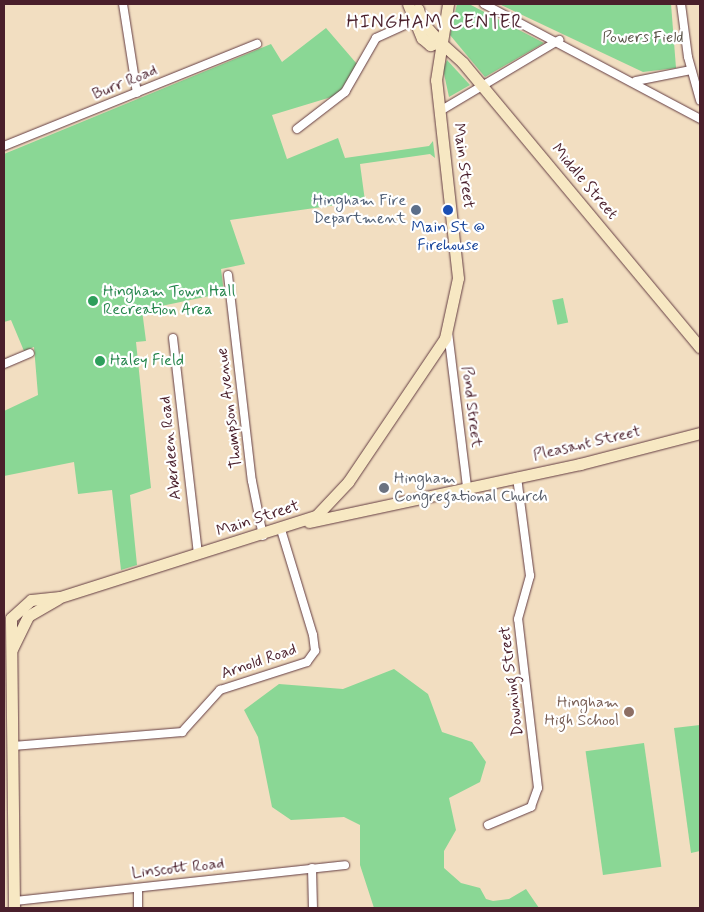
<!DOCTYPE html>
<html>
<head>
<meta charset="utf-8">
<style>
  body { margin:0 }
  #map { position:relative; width:704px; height:912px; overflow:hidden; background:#f2dec1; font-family:Mynerve,sans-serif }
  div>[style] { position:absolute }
  .green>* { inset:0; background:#8ad795; transform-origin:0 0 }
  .roads { filter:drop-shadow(0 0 1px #633c42) drop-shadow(0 0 1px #633c42) }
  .street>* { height:8px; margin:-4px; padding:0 4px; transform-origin:4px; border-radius:4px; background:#fff }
  .secondary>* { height:11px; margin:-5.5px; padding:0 5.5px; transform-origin:5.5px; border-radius:5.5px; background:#f7e8c3 }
  .dots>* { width:14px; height:14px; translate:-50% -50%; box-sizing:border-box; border:2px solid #fff; border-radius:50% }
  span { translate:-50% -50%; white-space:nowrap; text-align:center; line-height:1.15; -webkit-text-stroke:4.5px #fff; paint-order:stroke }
  .park-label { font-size:16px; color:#5d564b }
  .street-label { font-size:16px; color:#4a1f2b }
  .service-label { font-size:16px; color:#4e5e75 }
  .right { translate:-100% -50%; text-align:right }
  .transit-label { font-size:16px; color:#164399 }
  .leisure-label { font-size:16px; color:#27864d }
  .left { translate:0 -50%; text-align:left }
  .worship-label { font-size:16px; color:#5b616d }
  .education-label { font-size:16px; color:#785e54 }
  .quarter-label { font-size:19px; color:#4a1f2b; letter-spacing:1px }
  .frame { position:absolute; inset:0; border:5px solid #4a1f2b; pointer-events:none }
</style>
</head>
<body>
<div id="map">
  <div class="green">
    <i style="clip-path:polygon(457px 4px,469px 4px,544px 43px,485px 77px,450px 35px)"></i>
    <i style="clip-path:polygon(499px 4px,671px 4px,676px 68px,643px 72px)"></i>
    <i style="clip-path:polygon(326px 28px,357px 64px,338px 95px,272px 115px,287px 159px,338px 138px,345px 158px,429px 146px,433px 141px,435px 158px,430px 154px,360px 164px,365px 201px,230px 220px,245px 264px,221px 269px,224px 293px,142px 310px,146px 341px,136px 342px,151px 488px,130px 495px,137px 565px,121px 570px,112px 490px,78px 494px,74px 462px,4px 476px,4px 411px,38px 395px,34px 347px,24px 351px,11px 320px,4px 322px,4px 154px,271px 44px,282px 62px)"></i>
    <i style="clip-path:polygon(447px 60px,470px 85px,449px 97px,443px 69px)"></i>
    <i style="left:563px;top:298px;width:25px;height:11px;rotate:78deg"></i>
    <i style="clip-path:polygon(394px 669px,428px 694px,442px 732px,472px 742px,486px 762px,480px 782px,449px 798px,456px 830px,444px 851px,444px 868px,461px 883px,480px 888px,486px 899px,493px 901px,509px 899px,526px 889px,539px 908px,374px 908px,360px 865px,360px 825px,344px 817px,291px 820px,272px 807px,258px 737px,244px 710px,279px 684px,343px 689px)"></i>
    <i style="clip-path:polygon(700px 725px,700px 851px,691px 853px,674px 728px)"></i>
    <i style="left:644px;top:743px;width:125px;height:59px;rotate:82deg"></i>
  </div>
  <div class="roads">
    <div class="street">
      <i style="left:123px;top:4px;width:90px;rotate:81.1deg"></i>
      <i style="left:484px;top:4px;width:245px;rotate:28deg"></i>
      <i style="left:681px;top:4px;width:53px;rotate:82.5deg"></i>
      <i style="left:688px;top:57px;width:45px;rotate:74.4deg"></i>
      <i style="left:636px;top:81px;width:56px;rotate:-11.3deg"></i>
      <i style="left:440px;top:111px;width:139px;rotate:-30.8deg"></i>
      <i style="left:297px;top:129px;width:61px;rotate:-37.6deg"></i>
      <i style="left:345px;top:92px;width:62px;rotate:-60.1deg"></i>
      <i style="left:376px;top:38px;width:46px;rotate:-24.3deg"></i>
      <i style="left:4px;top:146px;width:273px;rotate:-22deg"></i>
      <i style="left:228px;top:275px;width:207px;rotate:83.4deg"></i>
      <i style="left:252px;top:481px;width:56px;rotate:78.7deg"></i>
      <i style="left:448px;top:332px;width:156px;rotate:83deg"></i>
      <i style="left:173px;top:338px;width:218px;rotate:83.4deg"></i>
      <i style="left:4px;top:364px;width:28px;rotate:-23deg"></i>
      <i style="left:13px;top:746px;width:170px;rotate:-4.7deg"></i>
      <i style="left:182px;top:732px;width:57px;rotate:-47.9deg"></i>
      <i style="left:220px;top:690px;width:91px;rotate:-17.8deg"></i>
      <i style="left:307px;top:662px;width:14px;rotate:-54deg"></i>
      <i style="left:315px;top:651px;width:16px;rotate:-97deg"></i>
      <i style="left:313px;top:635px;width:110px;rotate:-106.9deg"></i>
      <i style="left:488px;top:825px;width:47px;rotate:-22.7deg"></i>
      <i style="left:531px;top:807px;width:20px;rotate:-70deg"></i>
      <i style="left:538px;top:788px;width:170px;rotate:-96.7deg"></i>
      <i style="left:518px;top:619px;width:45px;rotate:-74.4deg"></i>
      <i style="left:530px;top:576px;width:100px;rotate:-97.5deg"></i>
      <i style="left:312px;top:868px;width:40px;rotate:88.6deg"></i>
      <i style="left:138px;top:888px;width:20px;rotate:90deg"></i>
      <i style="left:15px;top:901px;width:332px;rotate:-6.2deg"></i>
    </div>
    <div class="secondary">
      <i style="left:408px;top:4px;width:37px;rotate:68deg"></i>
      <i style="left:422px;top:38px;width:11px;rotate:41deg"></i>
      <i style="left:430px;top:45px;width:10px;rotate:-17deg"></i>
      <i style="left:418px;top:9px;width:14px;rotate:73deg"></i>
      <i style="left:422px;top:22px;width:27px;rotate:48deg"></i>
      <i style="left:440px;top:42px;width:31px;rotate:42deg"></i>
      <i style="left:463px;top:63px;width:370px;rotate:50.2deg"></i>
      <i style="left:309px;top:522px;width:277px;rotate:-12.1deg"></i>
      <i style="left:580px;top:464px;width:124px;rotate:-14.5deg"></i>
      <i style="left:12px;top:649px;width:37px;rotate:-64deg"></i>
      <i style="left:28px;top:616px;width:34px;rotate:-30deg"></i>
      <i style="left:14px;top:908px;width:290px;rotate:-90.6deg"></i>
      <i style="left:11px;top:618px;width:27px;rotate:-42deg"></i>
      <i style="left:31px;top:600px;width:29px;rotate:-6deg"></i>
      <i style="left:60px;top:597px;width:269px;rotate:-17.6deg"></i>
      <i style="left:316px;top:516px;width:47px;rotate:-46.7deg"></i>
      <i style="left:348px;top:482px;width:174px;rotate:-56deg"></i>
      <i style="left:445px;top:338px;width:61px;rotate:-77.8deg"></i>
      <i style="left:458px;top:278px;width:199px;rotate:-96.3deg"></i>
      <i style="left:436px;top:80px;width:77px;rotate:-81deg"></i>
    </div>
  </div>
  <div class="dots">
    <i style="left:416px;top:210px;background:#5c6f8a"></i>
    <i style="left:448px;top:210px;background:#1a4fb4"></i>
    <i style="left:93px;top:301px;background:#2e9e5b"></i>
    <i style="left:100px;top:361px;background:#2e9e5b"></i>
    <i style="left:384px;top:488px;background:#6b7280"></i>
    <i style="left:629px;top:712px;background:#8d6e63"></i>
  </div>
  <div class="park-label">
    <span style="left:643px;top:38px">Powers Field</span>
  </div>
  <div class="street-label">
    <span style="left:125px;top:83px;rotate:-22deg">Burr Road</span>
    <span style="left:463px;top:166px;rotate:83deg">Main Street</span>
    <span style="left:584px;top:182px;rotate:50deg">Middle Street</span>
    <span style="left:471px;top:407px;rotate:83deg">Pond Street</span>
    <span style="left:230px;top:408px;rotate:-97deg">Thompson Avenue</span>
    <span style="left:587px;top:444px;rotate:-13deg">Pleasant Street</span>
    <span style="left:171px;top:448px;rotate:-96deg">Aberdeen Road</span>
    <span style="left:258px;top:519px;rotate:-18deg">Main Street</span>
    <span style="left:259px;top:662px;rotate:-19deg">Arnold Road</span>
    <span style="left:512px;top:681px;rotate:-97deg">Downing Street</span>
    <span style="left:178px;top:869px;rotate:-6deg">Linscott Road</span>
  </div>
  <div class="service-label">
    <span class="right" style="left:406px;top:210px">Hingham Fire<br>Department</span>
  </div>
  <div class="transit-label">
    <span style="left:448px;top:237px">Main St @<br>Firehouse</span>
  </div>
  <div class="leisure-label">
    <span class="left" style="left:103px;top:301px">Hingham Town Hall<br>Recreation Area</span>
    <span class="left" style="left:110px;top:361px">Haley Field</span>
  </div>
  <div class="worship-label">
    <span class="left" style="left:394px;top:488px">Hingham<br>Congregational Church</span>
  </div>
  <div class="education-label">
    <span class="right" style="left:619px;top:712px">Hingham<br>High School</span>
  </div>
  <div class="quarter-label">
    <span style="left:435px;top:23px">HINGHAM CENTER</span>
  </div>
  <div class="frame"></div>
</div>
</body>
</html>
